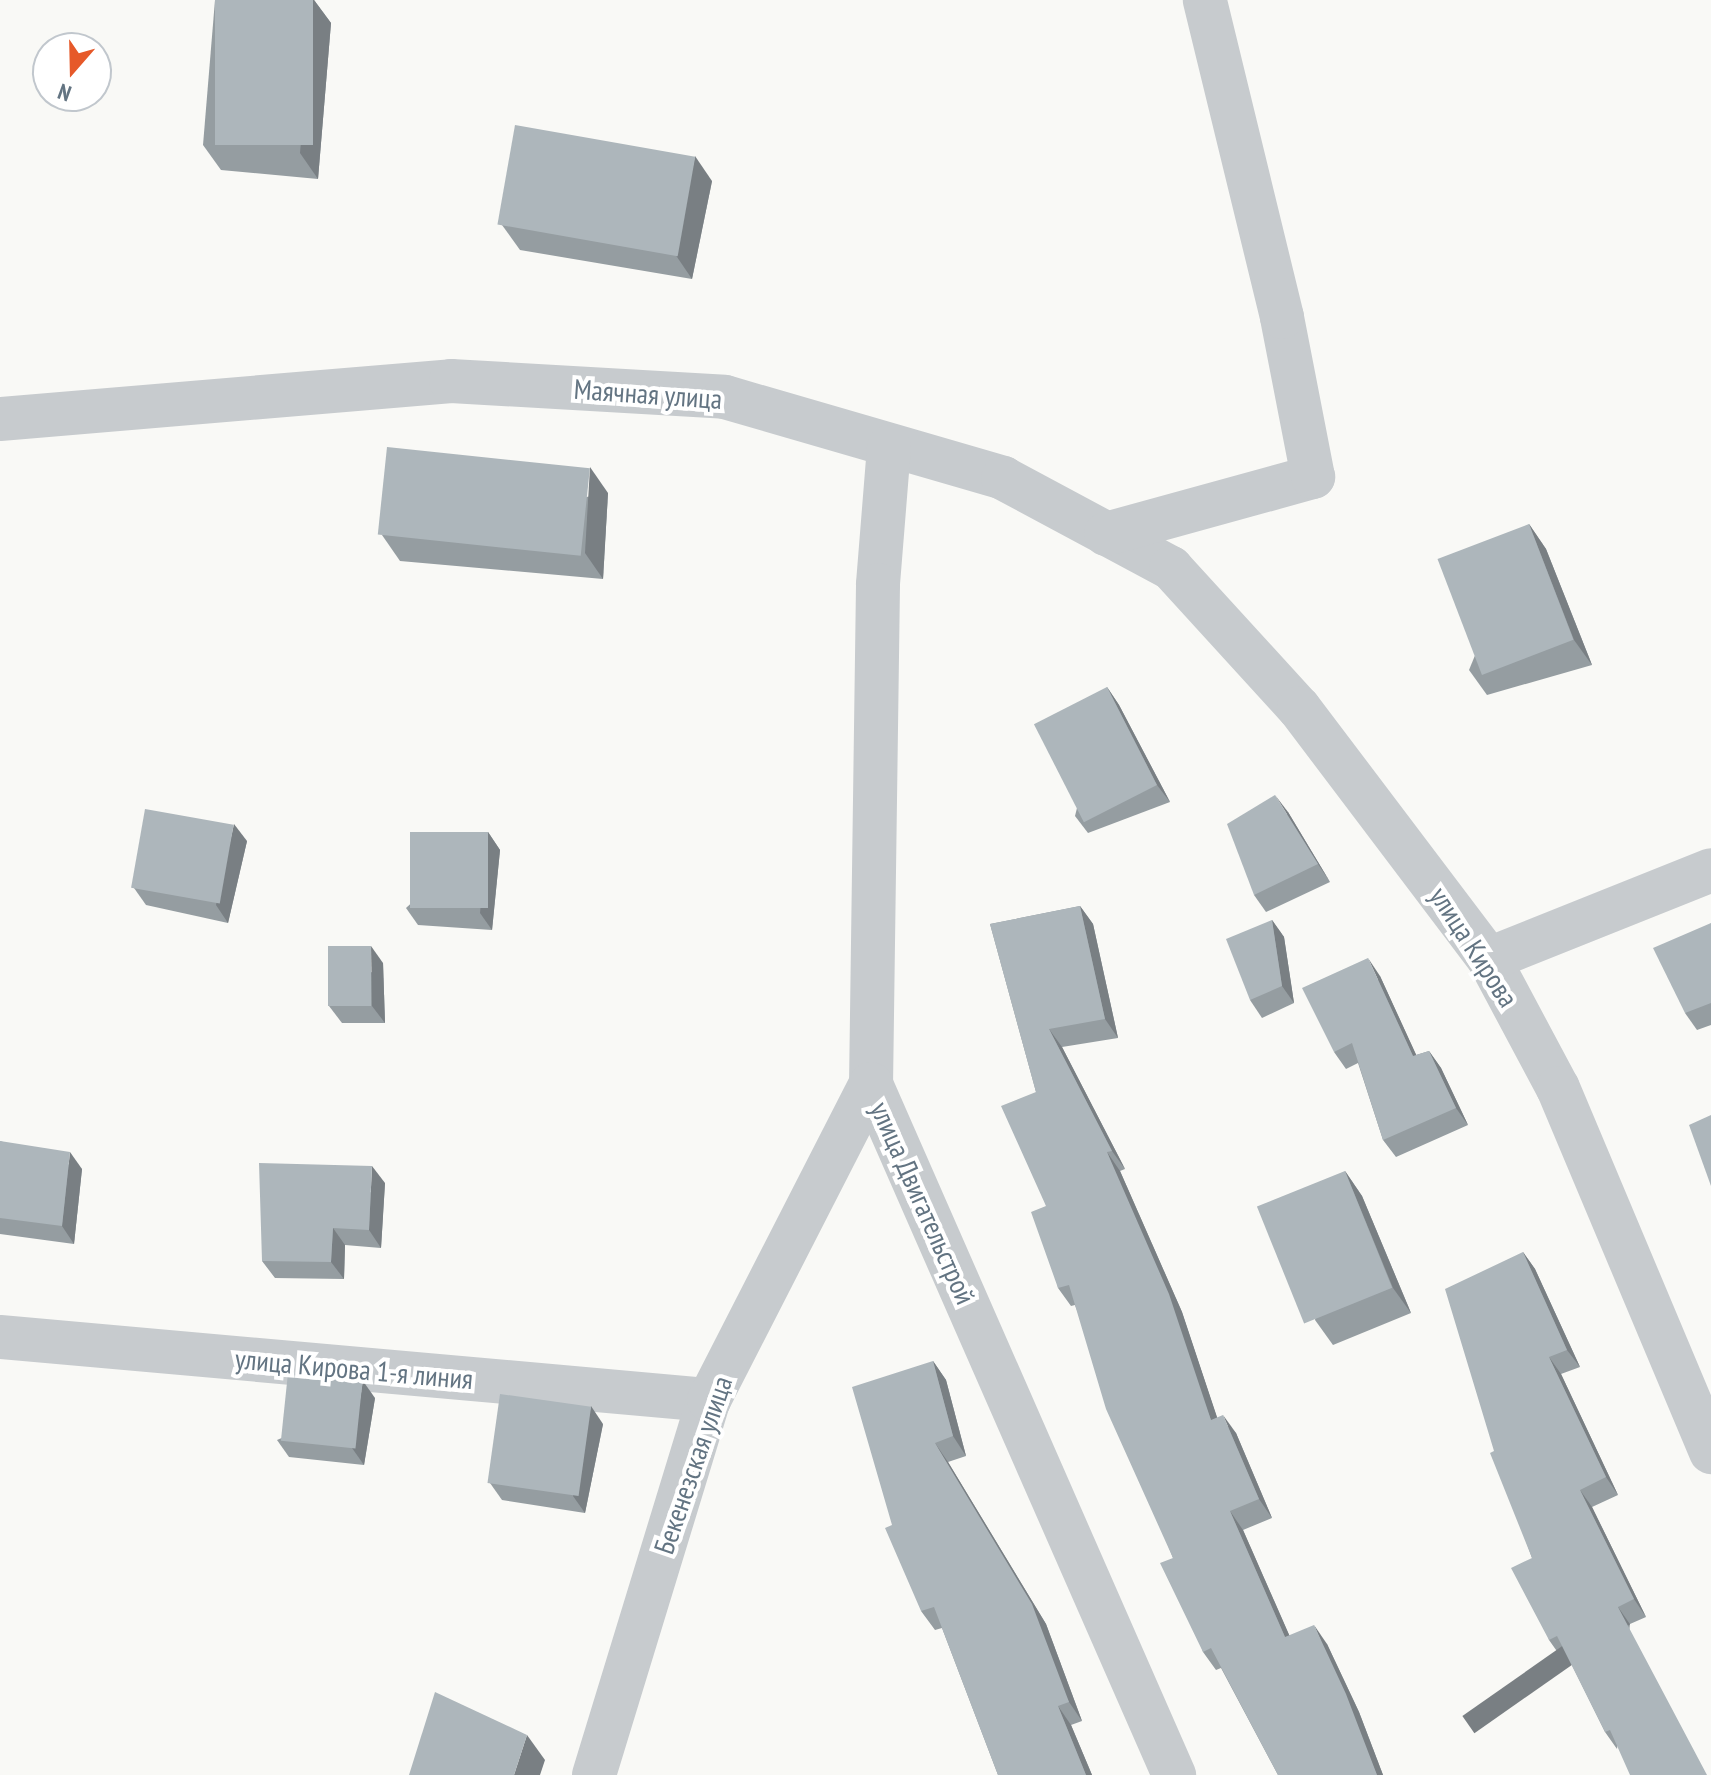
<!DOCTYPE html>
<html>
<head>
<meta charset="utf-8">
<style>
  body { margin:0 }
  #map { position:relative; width:1711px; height:1775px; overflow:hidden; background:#f9f9f6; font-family:"PT Sans Narrow",sans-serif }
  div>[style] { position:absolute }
  .minor>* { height:44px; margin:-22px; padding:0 22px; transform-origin:22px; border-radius:22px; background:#c7cbce }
  .wall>* { inset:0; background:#959da1 }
  .shaded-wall>* { inset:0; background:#797f83; transform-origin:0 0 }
  .building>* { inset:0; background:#adb6bb; transform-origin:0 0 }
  span { translate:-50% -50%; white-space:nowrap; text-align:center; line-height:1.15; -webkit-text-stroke:8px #fff; paint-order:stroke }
  .street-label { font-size:28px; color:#637482 }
  .north { position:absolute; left:32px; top:32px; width:80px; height:80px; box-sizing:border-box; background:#fff; border:2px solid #c1c7cd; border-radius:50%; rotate:200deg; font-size:22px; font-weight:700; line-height:32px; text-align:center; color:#637482 }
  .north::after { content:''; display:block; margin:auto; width:28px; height:36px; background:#e65929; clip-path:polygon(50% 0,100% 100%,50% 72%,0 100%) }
</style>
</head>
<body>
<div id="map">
  <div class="minor">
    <i style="left:0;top:419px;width:453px;rotate:-4.8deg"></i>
    <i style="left:451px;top:381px;width:274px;rotate:3.3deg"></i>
    <i style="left:725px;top:397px;width:290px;rotate:16.2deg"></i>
    <i style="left:1003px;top:478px;width:191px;rotate:28.2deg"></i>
    <i style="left:1171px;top:568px;width:190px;rotate:47.6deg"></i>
    <i style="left:1299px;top:708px;width:315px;rotate:52.9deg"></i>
    <i style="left:1489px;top:959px;width:146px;rotate:61.9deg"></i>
    <i style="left:1558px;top:1088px;width:395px;rotate:67.2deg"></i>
    <i style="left:889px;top:447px;width:138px;rotate:94.6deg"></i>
    <i style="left:878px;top:585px;width:499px;rotate:90.8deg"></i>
    <i style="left:871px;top:1084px;width:755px;rotate:66.32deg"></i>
    <i style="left:1106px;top:534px;width:215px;rotate:-15.4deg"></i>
    <i style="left:1313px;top:477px;width:163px;rotate:-101deg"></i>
    <i style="left:1282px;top:317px;width:326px;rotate:-103.7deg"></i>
    <i style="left:1489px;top:959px;width:239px;rotate:-21.8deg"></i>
    <i style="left:0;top:1337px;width:712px;rotate:5.08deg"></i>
    <i style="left:594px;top:1775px;width:392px;rotate:-73deg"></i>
    <i style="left:709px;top:1400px;width:355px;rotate:-62.9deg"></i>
  </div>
  <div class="wall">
    <i style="clip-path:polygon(215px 0,314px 0,331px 23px,318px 179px,221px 170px,203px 145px)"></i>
    <i style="clip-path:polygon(712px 181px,692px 279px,520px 250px,502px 225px)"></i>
    <i style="clip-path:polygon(608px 493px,603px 579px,400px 561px,382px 535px)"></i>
    <i style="clip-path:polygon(1529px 524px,1546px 549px,1592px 665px,1487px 695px,1469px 670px)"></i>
    <i style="clip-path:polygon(1107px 687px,1119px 705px,1170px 802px,1088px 833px,1075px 816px)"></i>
    <i style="clip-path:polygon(1288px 812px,1330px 882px,1266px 912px,1254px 895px)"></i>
    <i style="clip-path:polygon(488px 832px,500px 850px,492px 930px,418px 925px,406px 908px)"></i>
    <i style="clip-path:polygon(247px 841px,228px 923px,146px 905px,134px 888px)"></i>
    <i style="clip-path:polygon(1080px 906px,1093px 924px,1118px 1038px,1062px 1047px,1125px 1169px,1120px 1171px,1182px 1312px,1217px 1418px,1236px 1433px,1272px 1518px,1243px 1530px,1289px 1635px,1327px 1644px,1359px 1712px,1383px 1775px,1278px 1775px,1221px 1668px,1216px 1670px,1203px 1652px,1173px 1558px,1075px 1305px,1071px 1306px,1058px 1288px,1046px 1206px,1036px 1092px,990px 924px)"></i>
    <i style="clip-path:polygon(1272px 920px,1284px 937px,1294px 1003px,1262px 1018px,1250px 1000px)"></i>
    <i style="clip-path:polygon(1711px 923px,1711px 1025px,1697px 1030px,1685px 1013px)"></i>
    <i style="clip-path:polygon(383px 963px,385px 1023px,342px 1023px,329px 1006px)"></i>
    <i style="clip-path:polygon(1380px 976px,1416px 1055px,1429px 1051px,1441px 1068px,1468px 1125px,1396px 1157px,1383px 1140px,1358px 1063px,1346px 1069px,1334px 1052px)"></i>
    <i style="clip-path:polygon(0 1141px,82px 1169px,74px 1244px,0 1234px)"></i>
    <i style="clip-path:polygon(1345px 1171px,1362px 1196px,1411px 1313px,1333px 1345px,1315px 1320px)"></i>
    <i style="clip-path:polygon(385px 1183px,381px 1248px,345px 1245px,344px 1279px,275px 1278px,262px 1261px)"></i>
    <i style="clip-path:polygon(1523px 1252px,1535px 1269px,1580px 1367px,1561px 1374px,1618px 1495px,1592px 1507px,1646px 1617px,1630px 1624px,1617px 1749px,1605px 1732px,1567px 1655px,1561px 1657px,1549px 1640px,1532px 1558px,1494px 1451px)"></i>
    <i style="clip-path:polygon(933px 1361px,946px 1380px,966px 1456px,948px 1462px,1046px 1624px,1082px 1721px,1071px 1725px,1092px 1775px,998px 1775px,942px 1628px,935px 1630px,921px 1611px)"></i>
    <i style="clip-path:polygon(375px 1398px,364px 1465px,289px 1457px,277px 1440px)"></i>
    <i style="clip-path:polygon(603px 1424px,585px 1513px,502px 1500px,490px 1483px)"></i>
  </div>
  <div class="shaded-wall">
    <i style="clip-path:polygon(313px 0,314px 0,331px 23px,318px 179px,300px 153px)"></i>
    <i style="clip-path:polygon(695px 156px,712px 181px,692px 279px,675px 254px)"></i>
    <i style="clip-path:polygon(590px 467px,608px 493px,603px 579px,585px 553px)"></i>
    <i style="clip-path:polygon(1529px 524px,1546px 549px,1592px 665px,1574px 640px)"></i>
    <i style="clip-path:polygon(1107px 687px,1119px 705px,1170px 802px,1157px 785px)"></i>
    <i style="clip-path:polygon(1275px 795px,1288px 812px,1330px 882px,1318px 864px)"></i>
    <i style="clip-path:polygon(234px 824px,247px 841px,228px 923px,216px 905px)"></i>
    <i style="clip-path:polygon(488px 832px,500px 850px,492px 930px,480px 913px)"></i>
    <i style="clip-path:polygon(1080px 906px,1093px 924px,1118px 1038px,1105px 1019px)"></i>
    <i style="clip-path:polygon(1272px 920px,1284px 937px,1294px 1003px,1282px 986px)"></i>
    <i style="clip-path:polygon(371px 946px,383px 963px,385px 1023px,372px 1006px)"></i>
    <i style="clip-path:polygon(1368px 958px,1380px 976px,1425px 1074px,1413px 1056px)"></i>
    <i style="clip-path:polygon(1049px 1029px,1062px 1047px,1125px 1169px,1112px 1151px)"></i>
    <i style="clip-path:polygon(1429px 1051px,1441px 1068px,1468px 1125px,1456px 1108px)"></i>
    <i style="clip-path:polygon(70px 1152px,82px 1169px,74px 1244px,62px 1226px)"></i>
    <i style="clip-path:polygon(1107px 1152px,1120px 1171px,1182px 1312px,1224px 1438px,1211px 1420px)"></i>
    <i style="clip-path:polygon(372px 1166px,385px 1183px,381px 1248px,369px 1230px)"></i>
    <i style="clip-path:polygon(1345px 1171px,1362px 1196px,1411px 1313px,1393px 1288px)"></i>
    <i style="clip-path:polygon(333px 1228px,345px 1245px,344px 1279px,331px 1262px)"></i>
    <i style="clip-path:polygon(1523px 1252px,1535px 1269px,1580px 1367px,1567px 1350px)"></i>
    <i style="clip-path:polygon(1549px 1357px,1561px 1374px,1618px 1495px,1606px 1477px)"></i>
    <i style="clip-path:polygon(933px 1361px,946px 1380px,966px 1456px,953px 1436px)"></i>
    <i style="clip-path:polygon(363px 1381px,375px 1398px,364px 1465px,352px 1448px)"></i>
    <i style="clip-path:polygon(591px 1406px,603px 1424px,585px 1513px,573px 1496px)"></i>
    <i style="clip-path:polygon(1223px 1415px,1236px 1433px,1272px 1518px,1259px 1499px)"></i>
    <i style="clip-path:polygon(935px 1443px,948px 1462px,1046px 1624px,1082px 1721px,1069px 1702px)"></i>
    <i style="clip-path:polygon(1580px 1490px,1592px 1507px,1646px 1617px,1634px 1599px)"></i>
    <i style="clip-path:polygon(1230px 1511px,1243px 1530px,1298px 1655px,1285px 1637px)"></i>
    <i style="left:1618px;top:1607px;width:21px;height:190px;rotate:55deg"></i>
    <i style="clip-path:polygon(1314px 1625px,1327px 1644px,1359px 1712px,1383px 1775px,1377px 1775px)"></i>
    <i style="clip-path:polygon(1058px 1706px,1071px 1725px,1092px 1775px,1086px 1775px)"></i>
    <i style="clip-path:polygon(527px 1735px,545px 1760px,540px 1775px,514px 1775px)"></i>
  </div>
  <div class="building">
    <i style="left:215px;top:0;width:98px;height:145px"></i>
    <i style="left:515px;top:125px;width:183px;height:101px;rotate:10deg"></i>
    <i style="left:387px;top:447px;width:204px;height:88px;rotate:6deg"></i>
    <i style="left:1529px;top:524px;width:124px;height:98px;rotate:69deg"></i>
    <i style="left:1107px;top:687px;width:110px;height:82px;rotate:63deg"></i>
    <i style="clip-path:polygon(1275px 795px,1318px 864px,1254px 895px,1227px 824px)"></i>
    <i style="left:145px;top:809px;width:90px;height:80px;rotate:10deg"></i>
    <i style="left:410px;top:832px;width:78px;height:76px"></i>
    <i style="clip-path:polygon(1080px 906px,1105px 1019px,1049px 1029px,1112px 1151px,1107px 1152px,1169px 1294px,1211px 1420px,1223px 1415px,1259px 1499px,1230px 1511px,1285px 1637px,1314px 1625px,1346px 1694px,1377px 1775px,1278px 1775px,1211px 1648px,1203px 1652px,1160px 1563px,1173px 1558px,1106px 1409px,1069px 1285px,1058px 1288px,1031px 1212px,1046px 1206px,1001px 1106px,1036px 1092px,990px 924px)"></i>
    <i style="clip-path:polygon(1272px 920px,1282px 986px,1250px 1000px,1226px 939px)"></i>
    <i style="clip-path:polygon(1711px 923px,1711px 1003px,1685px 1013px,1653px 948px)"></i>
    <i style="left:328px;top:946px;width:43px;height:60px"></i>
    <i style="clip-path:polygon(1368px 958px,1413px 1056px,1429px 1051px,1456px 1108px,1383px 1140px,1352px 1043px,1334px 1052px,1302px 988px)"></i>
    <i style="clip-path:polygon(1711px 1115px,1711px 1186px,1689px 1125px)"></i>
    <i style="clip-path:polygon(0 1141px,70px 1152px,62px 1226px,0 1218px)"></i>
    <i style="clip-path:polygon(259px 1163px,372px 1166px,369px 1230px,333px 1228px,331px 1262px,262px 1261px)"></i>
    <i style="left:1345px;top:1171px;width:126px;height:95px;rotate:68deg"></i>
    <i style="clip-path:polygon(1523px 1252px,1567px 1350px,1549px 1357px,1606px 1477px,1580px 1490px,1634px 1599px,1618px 1607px,1707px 1775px,1630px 1775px,1610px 1730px,1605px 1732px,1557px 1636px,1549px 1640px,1511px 1568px,1532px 1558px,1490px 1453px,1494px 1451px,1445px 1289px)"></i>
    <i style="clip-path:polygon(933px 1361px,953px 1436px,935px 1443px,1032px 1604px,1069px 1702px,1058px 1706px,1086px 1775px,998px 1775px,934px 1607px,921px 1611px,885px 1528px,892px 1525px,852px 1387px)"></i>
    <i style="left:288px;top:1373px;width:75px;height:68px;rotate:6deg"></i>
    <i style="left:500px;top:1394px;width:92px;height:90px;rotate:8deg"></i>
    <i style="clip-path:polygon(435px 1692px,527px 1735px,514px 1775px,409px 1775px)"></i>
  </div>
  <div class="street-label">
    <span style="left:648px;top:394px;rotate:4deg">Маячная улица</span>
    <span style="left:1474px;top:947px;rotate:57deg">улица Кирова</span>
    <span style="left:923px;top:1203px;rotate:66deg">улица Двигательстрой</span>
    <span style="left:354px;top:1369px;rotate:5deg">улица Кирова 1-я линия</span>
    <span style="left:693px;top:1465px;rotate:-71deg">Бекенезская улица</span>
  </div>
  <div class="north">N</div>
</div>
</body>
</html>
